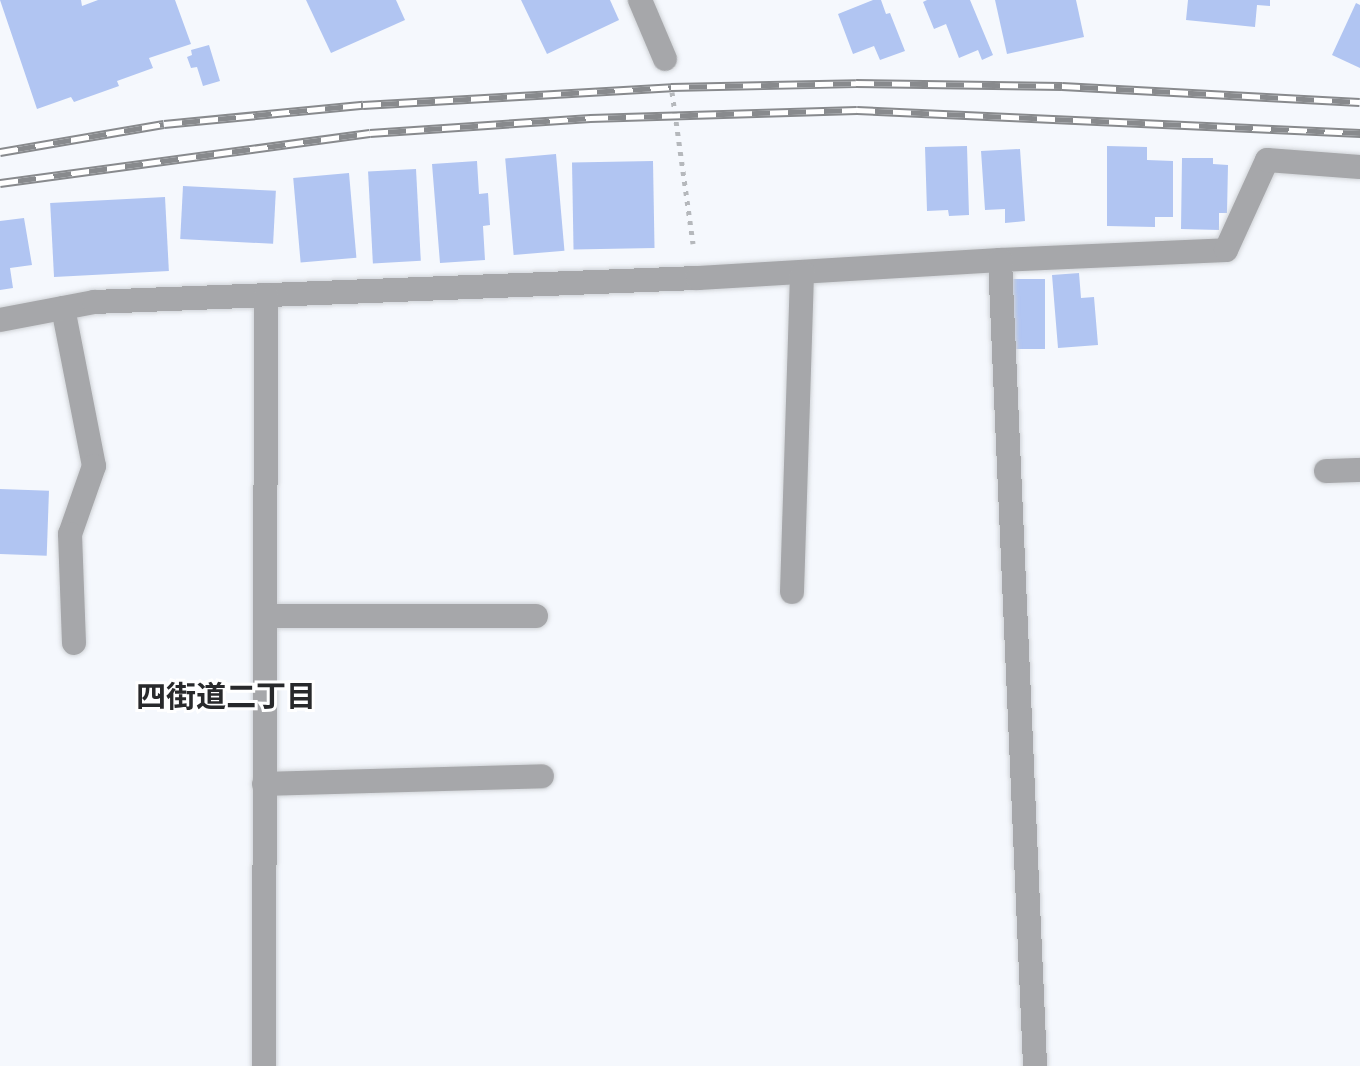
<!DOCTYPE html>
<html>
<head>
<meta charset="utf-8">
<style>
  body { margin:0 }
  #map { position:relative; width:1360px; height:1066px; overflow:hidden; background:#f5f8fd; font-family:"Noto Serif","Noto Sans JP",serif }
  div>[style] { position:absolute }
  .building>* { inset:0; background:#b1c5f2; transform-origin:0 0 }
  .path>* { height:5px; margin-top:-2.5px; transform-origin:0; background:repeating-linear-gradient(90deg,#b5b8bc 0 4px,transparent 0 10px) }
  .roads { filter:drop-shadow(0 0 2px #d0d3d7) drop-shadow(0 0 2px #d0d3d7) }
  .minor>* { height:24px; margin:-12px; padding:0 12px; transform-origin:12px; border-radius:12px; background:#a6a7aa }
  .rail>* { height:9px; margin-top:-4.5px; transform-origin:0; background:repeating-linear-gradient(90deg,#fff 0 18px,#888a8d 0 36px); box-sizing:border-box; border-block:2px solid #888a8d }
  span { translate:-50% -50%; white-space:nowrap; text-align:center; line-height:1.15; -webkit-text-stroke:6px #fff; paint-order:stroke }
  .neighbourhood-label { font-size:30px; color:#28292b; font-weight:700 }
</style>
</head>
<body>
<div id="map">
  <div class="building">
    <i style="clip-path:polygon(0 0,81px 0,82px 6px,98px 0,175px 0,191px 44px,149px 58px,153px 68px,117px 81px,119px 86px,74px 102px,71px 97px,37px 109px)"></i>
    <i style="clip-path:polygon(306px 0,396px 0,405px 20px,331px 53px)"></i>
    <i style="clip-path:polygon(521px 0,610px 0,619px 20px,547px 54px)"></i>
    <i style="clip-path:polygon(873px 0,881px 0,886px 14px,890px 13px,905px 51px,880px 60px,874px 46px,853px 54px,838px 14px)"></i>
    <i style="clip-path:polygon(927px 0,970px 0,993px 55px,982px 60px,978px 50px,959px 58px,946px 24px,934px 29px,923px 2px)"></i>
    <i style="clip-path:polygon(995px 0,1076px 0,1084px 37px,1007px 54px)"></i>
    <i style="clip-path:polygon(1188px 0,1270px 0,1270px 6px,1257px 5px,1255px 27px,1186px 20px)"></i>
    <i style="clip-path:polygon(1356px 3px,1360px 5px,1360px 68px,1332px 55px)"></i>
    <i style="clip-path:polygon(209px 45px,220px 81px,203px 86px,197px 67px,191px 68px,187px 57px,192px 55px,191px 50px)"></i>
    <i style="clip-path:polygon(967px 146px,969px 215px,949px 216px,948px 210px,927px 211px,925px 147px)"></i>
    <i style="clip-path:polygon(1107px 146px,1147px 147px,1147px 160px,1173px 161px,1173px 217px,1155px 217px,1155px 227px,1107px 226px)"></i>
    <i style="clip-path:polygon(1020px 149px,1025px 221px,1005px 223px,1005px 209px,985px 210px,981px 151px)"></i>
    <i style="left:556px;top:154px;width:97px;height:51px;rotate:85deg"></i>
    <i style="clip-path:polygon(1182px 158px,1213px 158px,1213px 164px,1228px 165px,1227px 213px,1219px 213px,1219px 230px,1181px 229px)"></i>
    <i style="clip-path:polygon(477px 161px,479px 194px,488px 193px,490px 225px,483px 226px,485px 260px,440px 263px,432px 164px)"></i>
    <i style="left:653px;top:161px;width:87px;height:81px;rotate:89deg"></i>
    <i style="left:416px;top:169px;width:92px;height:48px;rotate:87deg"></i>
    <i style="left:349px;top:173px;width:85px;height:56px;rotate:85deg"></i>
    <i style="left:183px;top:186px;width:93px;height:53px;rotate:3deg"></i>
    <i style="left:165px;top:197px;width:74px;height:115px;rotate:87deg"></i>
    <i style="clip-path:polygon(24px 218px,32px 265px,10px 268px,13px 288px,0 290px,0 221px)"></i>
    <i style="clip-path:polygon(1079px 273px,1081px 298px,1094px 297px,1098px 345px,1058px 348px,1052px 275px)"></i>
    <i style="left:1011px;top:279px;width:34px;height:70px"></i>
    <i style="left:0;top:489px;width:49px;height:65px;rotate:2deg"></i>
  </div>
  <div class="path">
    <i style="left:672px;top:92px;width:153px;rotate:82.1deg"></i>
  </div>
  <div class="roads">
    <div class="minor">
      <i style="left:640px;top:0;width:64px;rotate:67deg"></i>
      <i style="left:1000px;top:260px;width:226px;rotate:-2.5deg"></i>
      <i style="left:1226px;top:250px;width:99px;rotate:-65.5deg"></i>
      <i style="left:1267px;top:160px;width:93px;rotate:4.3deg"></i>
      <i style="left:63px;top:308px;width:161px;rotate:78.9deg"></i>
      <i style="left:94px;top:466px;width:72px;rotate:109.4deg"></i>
      <i style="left:70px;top:534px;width:109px;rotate:87.9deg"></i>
      <i style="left:0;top:320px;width:96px;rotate:-10.8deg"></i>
      <i style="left:94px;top:302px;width:604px;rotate:-2.28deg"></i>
      <i style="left:698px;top:278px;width:303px;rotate:-3.4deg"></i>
      <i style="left:1000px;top:260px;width:807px;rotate:87.51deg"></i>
      <i style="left:1326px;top:471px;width:34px;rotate:-2deg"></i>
      <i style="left:792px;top:592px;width:320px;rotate:-88.2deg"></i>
      <i style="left:265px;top:616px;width:271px"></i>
      <i style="left:264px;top:784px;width:278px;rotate:-1.6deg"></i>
      <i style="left:264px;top:1066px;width:771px;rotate:-89.85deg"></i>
    </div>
  </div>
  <div class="rail">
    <i style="left:0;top:152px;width:166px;rotate:-9.7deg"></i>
    <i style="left:164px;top:124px;width:200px;rotate:-5.5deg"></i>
    <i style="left:363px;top:105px;width:309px;rotate:-3.3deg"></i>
    <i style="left:671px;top:87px;width:185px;rotate:-1.2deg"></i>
    <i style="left:856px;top:83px;width:206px;rotate:0.8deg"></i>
    <i style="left:1062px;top:86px;width:298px;rotate:3.1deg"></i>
    <i style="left:0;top:183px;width:373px;rotate:-7.7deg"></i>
    <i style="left:370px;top:133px;width:221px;rotate:-3.9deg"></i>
    <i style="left:590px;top:118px;width:267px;rotate:-1.7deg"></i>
    <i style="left:857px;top:110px;width:504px;rotate:2.62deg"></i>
  </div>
  <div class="neighbourhood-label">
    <span style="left:226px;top:696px">四街道二丁目</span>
  </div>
</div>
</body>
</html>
